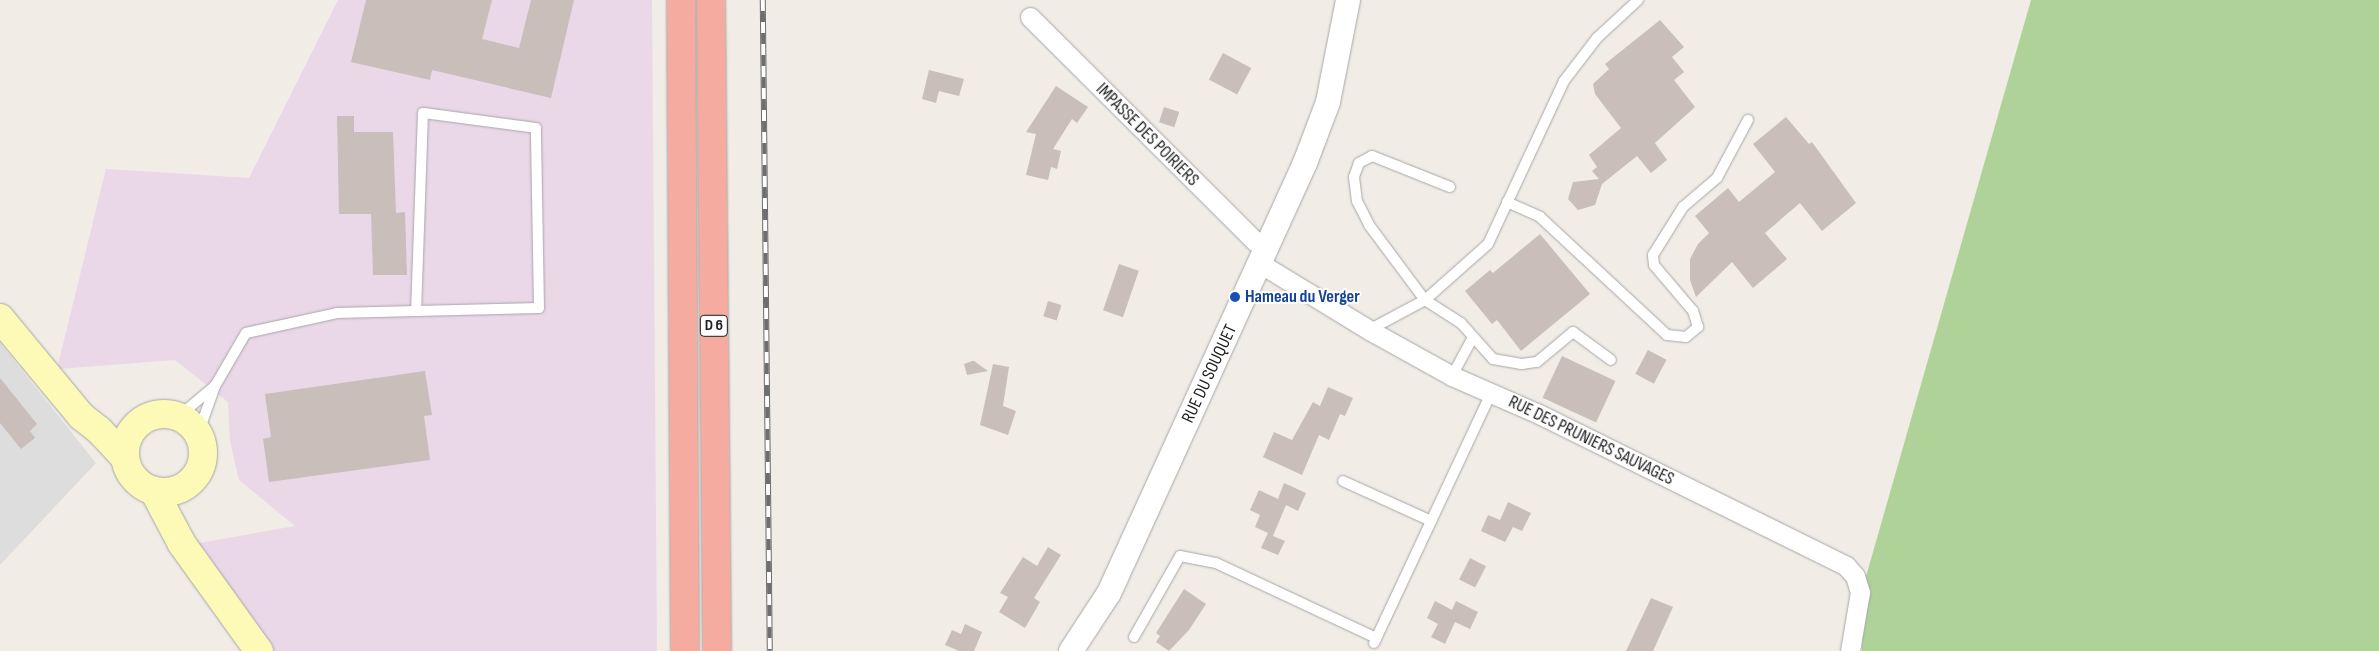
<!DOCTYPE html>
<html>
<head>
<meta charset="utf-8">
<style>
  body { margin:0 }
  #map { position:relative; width:2379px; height:651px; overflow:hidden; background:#f1ece6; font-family:"Sofia Sans Condensed",sans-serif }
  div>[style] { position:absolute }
  .residential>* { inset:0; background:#dedddd }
  .industrial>* { inset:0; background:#ead7e8 }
  .forest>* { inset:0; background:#afd299 }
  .building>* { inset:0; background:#c9beb9; transform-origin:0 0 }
  .roads { filter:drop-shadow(0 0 1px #a7a7a7) drop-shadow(0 0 1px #a7a7a7) }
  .service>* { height:10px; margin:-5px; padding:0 5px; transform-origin:5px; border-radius:5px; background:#fff }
  .minor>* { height:19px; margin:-9.5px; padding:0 9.5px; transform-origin:9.5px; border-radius:9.5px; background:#fff }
  .tertiary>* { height:24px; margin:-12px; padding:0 12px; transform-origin:12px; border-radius:12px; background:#fff }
  .secondary>* { height:28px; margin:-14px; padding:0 14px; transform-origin:14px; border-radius:14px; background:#fdfab8 }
  .secondary>.ring { margin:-14px; padding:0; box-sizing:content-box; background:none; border:28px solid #fdfab8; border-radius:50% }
  .trunk>* { height:28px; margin:-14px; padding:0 14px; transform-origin:14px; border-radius:14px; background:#f6aba1 }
  .rail>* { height:5.5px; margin-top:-2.75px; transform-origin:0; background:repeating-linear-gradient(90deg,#fff 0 11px,#6e6e6e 0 22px); box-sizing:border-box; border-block:1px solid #6e6e6e }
  .dots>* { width:14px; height:14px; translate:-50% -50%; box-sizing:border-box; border:2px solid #fff; border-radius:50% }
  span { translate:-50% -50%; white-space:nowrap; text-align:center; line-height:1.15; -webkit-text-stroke:4px #fff; paint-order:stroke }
  .shield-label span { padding:1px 4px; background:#fff; border:1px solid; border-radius:4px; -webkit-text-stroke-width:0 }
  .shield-label { font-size:16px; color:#202020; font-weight:700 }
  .street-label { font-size:18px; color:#202020 }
  .transit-label { font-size:18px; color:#164399; font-weight:700 }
  .left { translate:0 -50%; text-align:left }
</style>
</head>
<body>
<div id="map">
  <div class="residential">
    <i style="clip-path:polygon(0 343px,96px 463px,0 565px)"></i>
  </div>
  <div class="industrial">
    <i style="clip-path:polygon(338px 0,652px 0,657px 651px,271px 651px,194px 544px,295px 526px,239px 480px,230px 442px,228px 402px,175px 360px,57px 369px,106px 169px,249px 178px)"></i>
  </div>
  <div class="forest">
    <i style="clip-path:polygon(2031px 0,2379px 0,2379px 651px,1862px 651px,1863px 587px)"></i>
  </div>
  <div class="building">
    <i style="clip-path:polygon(366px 0,492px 0,482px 39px,519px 48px,531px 0,574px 0,551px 98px,432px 70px,430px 80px,351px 62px)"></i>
    <i style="clip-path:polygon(1660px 20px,1684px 47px,1672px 57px,1684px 72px,1674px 80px,1695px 107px,1655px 143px,1667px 160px,1651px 173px,1637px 156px,1602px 184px,1595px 205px,1578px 210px,1568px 199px,1573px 182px,1599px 179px,1592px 171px,1597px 167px,1589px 155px,1621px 128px,1595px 94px,1593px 84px,1609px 69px,1605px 64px)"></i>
    <i style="left:1223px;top:53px;width:32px;height:30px;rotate:28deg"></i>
    <i style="clip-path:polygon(929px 70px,964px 79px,959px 96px,939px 91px,936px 103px,922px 99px)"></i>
    <i style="clip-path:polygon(1056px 86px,1088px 107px,1077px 123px,1072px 119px,1053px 149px,1061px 151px,1057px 169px,1051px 167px,1048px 180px,1026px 175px,1036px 134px,1026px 132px)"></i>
    <i style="left:1164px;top:107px;width:16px;height:16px;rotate:18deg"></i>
    <i style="clip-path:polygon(337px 116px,354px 116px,354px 132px,393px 132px,396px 213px,405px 212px,407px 275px,373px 275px,371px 214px,339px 214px)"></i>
    <i style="clip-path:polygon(1786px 117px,1809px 144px,1812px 142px,1856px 203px,1822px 231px,1800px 203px,1765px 233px,1787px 259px,1753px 288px,1732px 262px,1696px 297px,1690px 280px,1690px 259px,1698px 244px,1709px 233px,1695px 216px,1728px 188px,1739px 202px,1775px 172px,1753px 144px)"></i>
    <i style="clip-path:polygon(1540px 234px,1590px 294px,1521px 351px,1497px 320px,1492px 324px,1465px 291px,1490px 270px,1493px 273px)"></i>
    <i style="left:1119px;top:264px;width:21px;height:49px;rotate:19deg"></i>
    <i style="left:1048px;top:301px;width:14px;height:16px;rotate:17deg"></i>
    <i style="left:1648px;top:350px;width:21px;height:27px;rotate:28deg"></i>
    <i style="left:1562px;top:356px;width:59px;height:46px;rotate:25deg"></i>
    <i style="clip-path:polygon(972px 361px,974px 361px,988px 371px,967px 375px,964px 364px)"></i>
    <i style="clip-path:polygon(993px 364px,1009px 367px,1003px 406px,1016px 411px,1008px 435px,980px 425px)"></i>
    <i style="clip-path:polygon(425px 371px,432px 415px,424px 416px,430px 460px,269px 482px,263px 439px,271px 437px,265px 394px)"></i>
    <i style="clip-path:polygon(0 378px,37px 424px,30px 431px,35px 438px,21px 449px,0 423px)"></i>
    <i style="clip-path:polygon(1328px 387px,1353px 398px,1345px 416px,1340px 414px,1329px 440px,1319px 435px,1302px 475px,1263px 457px,1274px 432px,1292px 440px,1313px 402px,1320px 406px)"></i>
    <i style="clip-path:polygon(1284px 483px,1306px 493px,1298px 511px,1286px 505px,1273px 536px,1285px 541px,1278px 555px,1261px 548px,1268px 533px,1255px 527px,1260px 515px,1250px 510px,1259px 490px,1278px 499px)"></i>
    <i style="clip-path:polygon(1508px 502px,1531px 513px,1522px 531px,1513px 527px,1505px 542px,1481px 531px,1488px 515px,1500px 520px)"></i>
    <i style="clip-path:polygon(1048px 547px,1061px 555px,1034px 598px,1040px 602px,1025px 628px,999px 612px,1008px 597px,1000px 593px,1023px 557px,1037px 566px)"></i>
    <i style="left:1470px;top:558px;width:18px;height:24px;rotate:27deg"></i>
    <i style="clip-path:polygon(1184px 589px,1206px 604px,1189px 630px,1169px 651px,1156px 642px,1160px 636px,1156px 633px)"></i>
    <i style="clip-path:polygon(1651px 598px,1673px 607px,1653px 651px,1626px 651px)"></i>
    <i style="clip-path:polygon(1435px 601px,1452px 610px,1456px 601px,1478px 612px,1470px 629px,1455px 622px,1445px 644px,1431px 637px,1438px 624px,1427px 618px)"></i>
    <i style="clip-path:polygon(965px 624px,982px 632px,974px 651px,959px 651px,945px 645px,952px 630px,961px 634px)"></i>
  </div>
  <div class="roads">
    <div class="service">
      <i style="left:1450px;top:187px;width:84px;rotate:-158.3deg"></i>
      <i style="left:1372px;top:156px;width:15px;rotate:152deg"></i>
      <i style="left:1359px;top:163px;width:15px;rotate:110deg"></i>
      <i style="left:1354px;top:177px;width:24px;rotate:83deg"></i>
      <i style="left:1357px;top:201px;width:27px;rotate:63deg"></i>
      <i style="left:1369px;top:225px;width:94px;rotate:53.3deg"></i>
      <i style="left:1425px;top:300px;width:43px;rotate:32.6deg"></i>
      <i style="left:1461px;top:323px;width:48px;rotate:48.4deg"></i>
      <i style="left:1493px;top:359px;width:29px;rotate:10deg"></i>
      <i style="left:1522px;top:364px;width:15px;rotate:-8deg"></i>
      <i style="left:1537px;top:362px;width:47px;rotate:-39.8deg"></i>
      <i style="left:1573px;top:332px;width:47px;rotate:36.4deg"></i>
      <i style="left:1507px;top:202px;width:36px;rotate:24deg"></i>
      <i style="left:1540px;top:217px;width:173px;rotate:42.9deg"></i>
      <i style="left:1667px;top:335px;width:19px;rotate:6deg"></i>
      <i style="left:1686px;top:337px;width:16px;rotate:-40deg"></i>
      <i style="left:1698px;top:327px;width:17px;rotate:-107deg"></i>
      <i style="left:1693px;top:311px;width:60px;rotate:-130.3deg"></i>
      <i style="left:1654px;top:265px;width:10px;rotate:-96deg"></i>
      <i style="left:1653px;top:255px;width:57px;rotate:-58deg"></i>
      <i style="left:1683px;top:207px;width:45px;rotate:-40.5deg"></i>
      <i style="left:1717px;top:178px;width:66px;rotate:-61.9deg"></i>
      <i style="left:1369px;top:330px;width:64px;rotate:-28.2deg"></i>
      <i style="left:1425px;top:300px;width:84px;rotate:-41.6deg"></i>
      <i style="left:1488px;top:244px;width:180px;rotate:-65deg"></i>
      <i style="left:1564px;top:81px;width:54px;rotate:-52.5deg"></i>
      <i style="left:1597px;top:38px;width:56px;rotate:-42.8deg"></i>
      <i style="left:1452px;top:376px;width:44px;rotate:-61.7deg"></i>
      <i style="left:215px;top:386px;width:61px;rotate:-59.7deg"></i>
      <i style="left:246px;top:333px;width:93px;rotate:-12.4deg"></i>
      <i style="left:337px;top:313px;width:79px;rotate:-1.5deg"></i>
      <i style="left:416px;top:311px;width:123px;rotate:-1.4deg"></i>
      <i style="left:539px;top:308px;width:180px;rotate:-91deg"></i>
      <i style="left:536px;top:128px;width:114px;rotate:-172.4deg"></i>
      <i style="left:423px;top:113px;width:198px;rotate:92deg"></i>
      <i style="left:179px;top:416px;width:47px;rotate:-39.8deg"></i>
      <i style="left:215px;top:386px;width:51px;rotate:109.5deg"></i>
      <i style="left:1343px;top:481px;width:97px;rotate:24.4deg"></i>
      <i style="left:1134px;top:637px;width:93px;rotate:-60.4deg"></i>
      <i style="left:1180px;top:556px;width:37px;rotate:11deg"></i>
      <i style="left:1216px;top:563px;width:177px;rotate:25.1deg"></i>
      <i style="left:1374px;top:643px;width:276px;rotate:-64.9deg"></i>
    </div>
    <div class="minor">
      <i style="left:1030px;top:17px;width:317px;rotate:44.9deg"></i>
      <i style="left:1255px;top:241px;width:15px;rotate:28deg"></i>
      <i style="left:1261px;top:264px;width:127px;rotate:31.4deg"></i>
      <i style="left:1369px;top:330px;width:95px;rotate:29deg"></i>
      <i style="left:1452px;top:376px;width:95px;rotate:23.6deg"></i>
      <i style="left:1539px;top:414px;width:343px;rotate:26.3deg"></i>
      <i style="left:1846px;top:566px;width:13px;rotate:48deg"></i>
      <i style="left:1855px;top:576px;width:17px;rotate:73deg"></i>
      <i style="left:1860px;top:592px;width:60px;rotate:99.6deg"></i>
    </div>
    <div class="tertiary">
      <i style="left:1071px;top:651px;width:69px;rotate:-56.8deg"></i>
      <i style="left:1109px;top:593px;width:473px;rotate:-65.5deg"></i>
      <i style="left:1305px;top:163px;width:65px;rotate:-69.3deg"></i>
      <i style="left:1328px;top:102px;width:104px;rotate:-78.9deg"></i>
    </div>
    <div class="secondary">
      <i style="left:0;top:318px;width:127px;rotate:50.4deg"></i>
      <i style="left:81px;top:416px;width:23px;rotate:38deg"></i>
      <i style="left:99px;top:430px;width:38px;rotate:47deg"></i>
      <i class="ring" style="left:125px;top:414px;width:50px;height:50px"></i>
      <i style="left:154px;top:491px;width:60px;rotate:62.2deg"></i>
      <i style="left:182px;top:544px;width:132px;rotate:54.3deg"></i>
    </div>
    <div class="trunk">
      <i style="left:681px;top:0;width:651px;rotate:89.65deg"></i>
      <i style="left:711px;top:0;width:651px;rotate:89.47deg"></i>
    </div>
  </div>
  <div class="rail">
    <i style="left:763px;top:0;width:651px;rotate:89.38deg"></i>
  </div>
  <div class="dots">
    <i style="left:1235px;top:297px;background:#1a4fb4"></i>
  </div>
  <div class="shield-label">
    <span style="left:714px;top:326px">D 6</span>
  </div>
  <div class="street-label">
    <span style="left:1147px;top:135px;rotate:45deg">IMPASSE DES POIRIERS</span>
    <span style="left:1210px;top:374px;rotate:-65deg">RUE DU SOUQUET</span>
    <span style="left:1591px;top:441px;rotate:26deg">RUE DES PRUNIERS SAUVAGES</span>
  </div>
  <div class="transit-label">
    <span class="left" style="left:1245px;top:297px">Hameau du Verger</span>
  </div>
</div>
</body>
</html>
